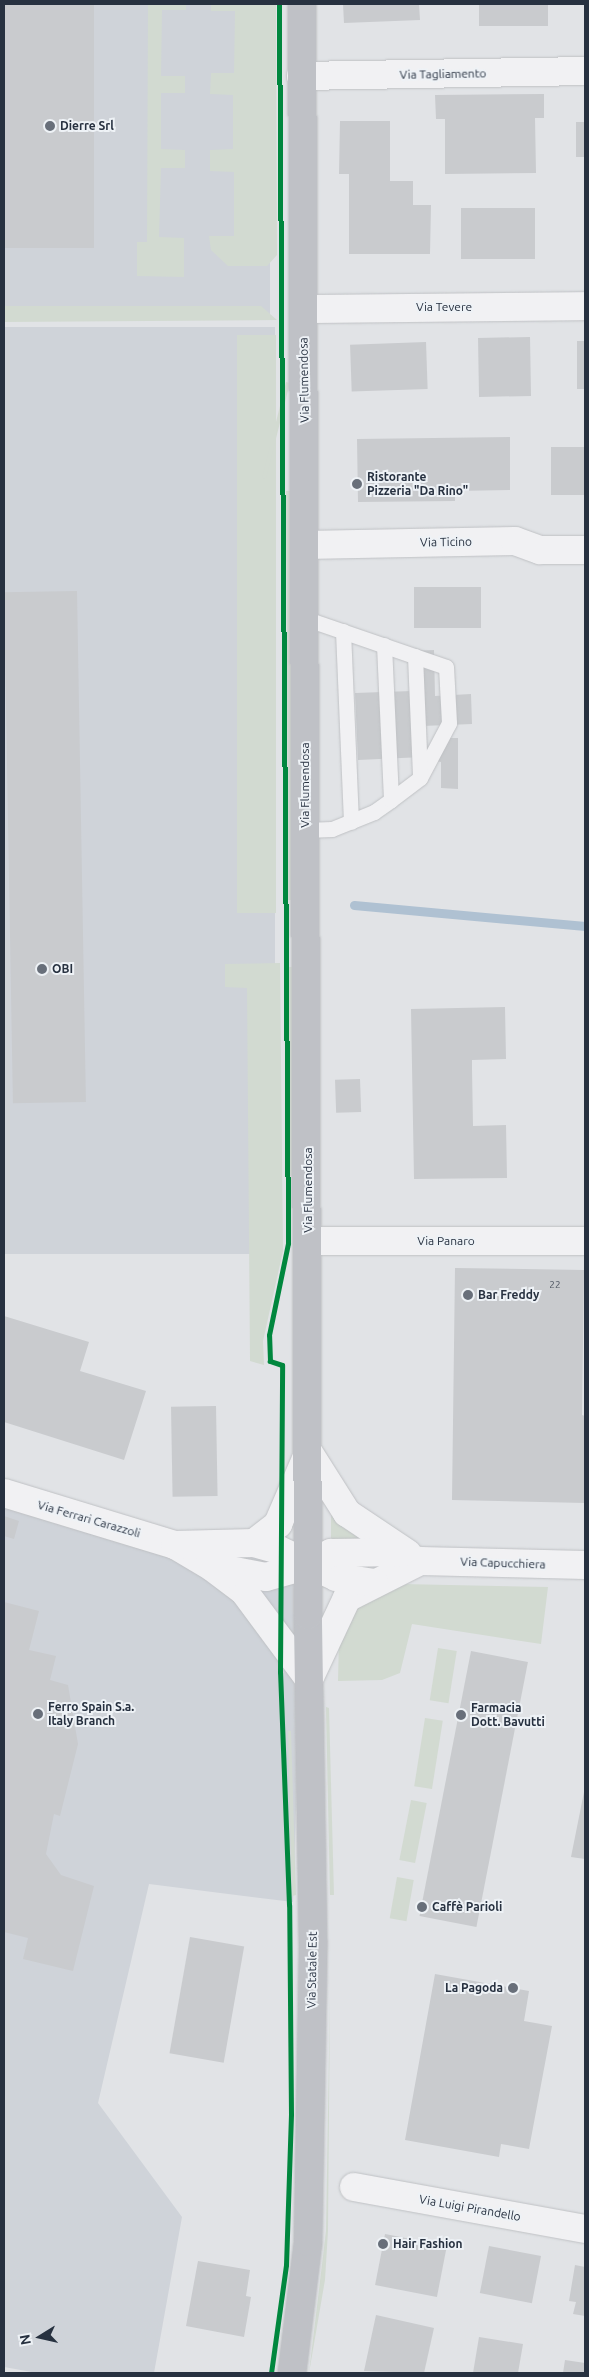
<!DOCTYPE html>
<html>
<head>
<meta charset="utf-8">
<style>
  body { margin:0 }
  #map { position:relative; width:589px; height:2377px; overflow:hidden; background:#e1e3e6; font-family:Ubuntu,sans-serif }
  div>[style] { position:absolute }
  .built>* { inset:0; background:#cfd3d9; transform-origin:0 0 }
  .green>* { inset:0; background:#d2dad1; transform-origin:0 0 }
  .stream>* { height:9px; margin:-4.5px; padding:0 4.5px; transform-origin:4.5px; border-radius:4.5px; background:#afc1d2 }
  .building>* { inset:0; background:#c9cbce; transform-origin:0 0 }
  .roads { filter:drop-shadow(0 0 1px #bfc1c4) drop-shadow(0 0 1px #bfc1c4) }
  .lane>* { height:15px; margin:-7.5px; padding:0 7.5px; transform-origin:7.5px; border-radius:7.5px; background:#f1f1f3 }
  .street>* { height:28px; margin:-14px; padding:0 14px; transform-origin:14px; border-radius:14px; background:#f1f1f3 }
  .secondary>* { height:28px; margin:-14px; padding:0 14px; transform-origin:14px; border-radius:14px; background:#bfc1c6 }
  .cycleway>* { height:5px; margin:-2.5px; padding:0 2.5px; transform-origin:2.5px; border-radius:2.5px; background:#00873e }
  .dots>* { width:14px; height:14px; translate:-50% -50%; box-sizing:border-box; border:2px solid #eef2f6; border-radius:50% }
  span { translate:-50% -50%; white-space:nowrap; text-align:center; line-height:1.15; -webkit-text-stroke:4px #eef2f6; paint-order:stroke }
  .number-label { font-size:10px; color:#505864 }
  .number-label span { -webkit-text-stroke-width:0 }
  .street-label { font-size:12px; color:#273140 }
  .poi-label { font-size:12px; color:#273140; font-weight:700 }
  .left { translate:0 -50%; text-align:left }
  .right { translate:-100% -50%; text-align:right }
  .frame { position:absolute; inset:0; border:5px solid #273140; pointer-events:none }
  .north { position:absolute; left:15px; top:2312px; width:50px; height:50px; -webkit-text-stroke:4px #eef2f6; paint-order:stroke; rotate:260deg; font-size:14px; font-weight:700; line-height:20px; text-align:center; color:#273140 }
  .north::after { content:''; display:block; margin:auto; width:18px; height:22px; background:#273140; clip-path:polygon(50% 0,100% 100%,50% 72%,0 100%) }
</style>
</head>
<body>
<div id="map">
  <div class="built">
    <i style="left:4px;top:4px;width:266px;height:315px"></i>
    <i style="left:4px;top:327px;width:271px;height:927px"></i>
    <i style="clip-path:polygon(4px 1491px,175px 1547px,304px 1560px,293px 1902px,149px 1884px,98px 2103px,182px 2217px,154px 2373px,37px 2373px,4px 2367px)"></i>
  </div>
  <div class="green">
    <i style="clip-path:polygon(148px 4px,186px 4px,186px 10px,162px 10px,161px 76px,185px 76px,185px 93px,161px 93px,161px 149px,185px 150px,185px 168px,161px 168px,159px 237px,184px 238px,184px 277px,137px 276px,137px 242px,147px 242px)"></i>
    <i style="clip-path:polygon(211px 4px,276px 4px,277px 255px,267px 266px,228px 266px,211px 250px,209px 236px,234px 236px,234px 172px,210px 171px,210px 150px,233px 149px,233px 95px,210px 94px,211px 73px,234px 73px,235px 11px,211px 11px)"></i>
    <i style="clip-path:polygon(4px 306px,261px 306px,277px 320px,4px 322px)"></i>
    <i style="left:237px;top:335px;width:39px;height:578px"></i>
    <i style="left:286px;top:382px;width:4px;height:99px;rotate:14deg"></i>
    <i style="clip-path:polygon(286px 491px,290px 491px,293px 900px,288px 900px)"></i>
    <i style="clip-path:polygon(280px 963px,283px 1251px,263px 1341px,264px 1365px,250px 1361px,247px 988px,225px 987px,225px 964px)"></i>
    <i style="clip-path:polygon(288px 967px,293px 967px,294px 1176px,290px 1176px)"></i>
    <i style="clip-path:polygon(331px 1509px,368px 1541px,331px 1541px)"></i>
    <i style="clip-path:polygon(401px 1584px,548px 1587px,541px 1644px,412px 1624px,400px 1673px,382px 1680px,338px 1681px,339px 1638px,355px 1606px)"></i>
    <i style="left:438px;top:1648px;width:19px;height:53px;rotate:9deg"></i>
    <i style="clip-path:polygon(326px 1707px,329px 1708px,334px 1895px,330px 1895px)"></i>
    <i style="left:425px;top:1718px;width:18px;height:69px;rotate:9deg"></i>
    <i style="clip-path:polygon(288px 1731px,291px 1731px,296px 1895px,292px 1896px)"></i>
    <i style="left:411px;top:1800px;width:16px;height:61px;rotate:11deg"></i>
    <i style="left:397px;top:1877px;width:17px;height:42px;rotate:10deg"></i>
    <i style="clip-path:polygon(330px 1994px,328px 2231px,325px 2280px,309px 2373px,326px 2231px)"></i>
  </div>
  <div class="stream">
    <i style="left:354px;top:905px;width:232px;rotate:5.2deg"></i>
  </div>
  <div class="building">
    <i style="left:4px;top:4px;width:90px;height:244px"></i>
    <i style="clip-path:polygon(343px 4px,419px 4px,420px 20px,344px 23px)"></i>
    <i style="left:479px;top:4px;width:69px;height:22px"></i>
    <i style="clip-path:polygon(544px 94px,544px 118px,535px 118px,536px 173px,445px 174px,445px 119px,436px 119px,435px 95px)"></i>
    <i style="clip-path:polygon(340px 121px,390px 121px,390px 181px,413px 181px,413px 205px,431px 205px,430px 254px,349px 254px,349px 174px,339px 174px)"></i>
    <i style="left:576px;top:122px;width:9px;height:35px"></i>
    <i style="left:461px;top:208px;width:74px;height:51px"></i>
    <i style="left:530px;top:337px;width:59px;height:52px;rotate:89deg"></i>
    <i style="left:577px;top:341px;width:8px;height:48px"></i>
    <i style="left:426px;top:342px;width:47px;height:76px;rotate:88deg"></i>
    <i style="clip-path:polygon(510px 437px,510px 490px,455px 491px,455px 501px,358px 502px,357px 439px)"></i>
    <i style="left:551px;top:447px;width:34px;height:48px"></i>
    <i style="left:481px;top:587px;width:41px;height:67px;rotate:90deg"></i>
    <i style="left:77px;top:591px;width:511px;height:73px;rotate:89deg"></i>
    <i style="clip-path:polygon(434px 650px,435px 696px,471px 694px,472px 724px,422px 726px,423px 757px,358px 760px,355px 693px,412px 691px,410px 651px)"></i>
    <i style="clip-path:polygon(435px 738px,458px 738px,458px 789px,441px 788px,441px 762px,435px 761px)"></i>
    <i style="clip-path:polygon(505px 1007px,506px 1059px,472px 1060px,472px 1068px,473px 1126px,506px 1125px,507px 1178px,414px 1179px,411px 1009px)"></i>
    <i style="left:360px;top:1079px;width:33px;height:25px;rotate:88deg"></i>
    <i style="clip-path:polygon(455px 1268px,584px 1270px,582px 1415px,585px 1416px,585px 1503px,452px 1500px)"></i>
    <i style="clip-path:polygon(4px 1316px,89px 1342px,80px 1371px,146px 1391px,124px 1460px,4px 1422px)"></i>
    <i style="left:216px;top:1406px;width:90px;height:45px;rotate:89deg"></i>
    <i style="clip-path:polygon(4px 1516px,19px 1521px,14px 1539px,4px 1536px)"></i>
    <i style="clip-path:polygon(4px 1602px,39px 1611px,29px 1650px,56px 1656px,50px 1680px,68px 1685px,78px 1744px,60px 1816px,54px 1814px,46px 1854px,61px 1875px,94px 1886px,73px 1971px,23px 1959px,28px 1938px,4px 1932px)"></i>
    <i style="left:471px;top:1651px;width:58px;height:270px;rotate:11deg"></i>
    <i style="clip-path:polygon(584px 1792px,585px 1792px,585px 1859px,571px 1857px)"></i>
    <i style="left:190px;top:1937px;width:55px;height:118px;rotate:10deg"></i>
    <i style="clip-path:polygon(435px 1974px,529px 1991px,524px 2021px,552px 2026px,529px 2149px,501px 2144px,499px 2157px,405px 2140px)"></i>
    <i style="left:385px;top:2234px;width:63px;height:52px;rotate:11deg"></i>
    <i style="left:489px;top:2246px;width:53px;height:48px;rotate:11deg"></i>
    <i style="clip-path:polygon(198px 2261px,250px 2270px,246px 2296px,251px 2297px,244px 2337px,186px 2326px)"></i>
    <i style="clip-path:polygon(575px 2265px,585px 2267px,585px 2316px,573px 2314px,576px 2302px,569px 2301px)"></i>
    <i style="clip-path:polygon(376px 2315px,434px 2328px,424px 2373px,364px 2371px)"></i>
    <i style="clip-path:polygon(479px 2337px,523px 2344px,518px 2373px,473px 2373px)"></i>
    <i style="clip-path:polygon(565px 2360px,585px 2363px,585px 2373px,563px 2373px)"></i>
  </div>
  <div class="roads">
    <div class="lane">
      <i style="left:304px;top:618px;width:150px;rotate:19deg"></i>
      <i style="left:446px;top:667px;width:56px;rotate:86.9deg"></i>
      <i style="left:449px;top:723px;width:62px;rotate:117.8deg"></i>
      <i style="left:420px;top:778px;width:36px;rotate:143deg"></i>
      <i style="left:391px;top:800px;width:21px;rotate:145deg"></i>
      <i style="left:374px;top:812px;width:45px;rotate:158deg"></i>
      <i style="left:332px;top:829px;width:27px;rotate:178deg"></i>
      <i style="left:343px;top:631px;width:191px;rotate:87.6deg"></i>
      <i style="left:384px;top:645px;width:155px;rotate:87.4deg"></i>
      <i style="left:415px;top:656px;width:120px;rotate:87.6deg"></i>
    </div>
    <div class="street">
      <i style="left:301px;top:76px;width:284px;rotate:-1deg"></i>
      <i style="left:304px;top:309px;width:281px;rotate:-0.6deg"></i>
      <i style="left:305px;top:545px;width:210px;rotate:-1.1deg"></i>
      <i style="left:515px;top:541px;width:27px;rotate:20deg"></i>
      <i style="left:540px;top:550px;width:45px"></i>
      <i style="left:308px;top:1241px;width:277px"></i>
      <i style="left:309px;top:1453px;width:71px;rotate:57.7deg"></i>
      <i style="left:347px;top:1513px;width:73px;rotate:33.9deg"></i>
      <i style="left:4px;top:1493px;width:179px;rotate:16.9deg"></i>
      <i style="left:175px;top:1545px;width:43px;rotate:30.7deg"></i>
      <i style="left:212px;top:1567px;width:39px;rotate:37deg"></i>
      <i style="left:243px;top:1590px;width:111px;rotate:53.4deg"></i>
      <i style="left:309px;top:1679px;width:89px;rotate:-64.9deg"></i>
      <i style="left:347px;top:1598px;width:82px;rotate:-26.9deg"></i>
      <i style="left:420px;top:1561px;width:165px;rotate:1.4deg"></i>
      <i style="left:254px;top:1543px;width:26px;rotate:16deg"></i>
      <i style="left:279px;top:1550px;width:63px;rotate:25.3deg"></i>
      <i style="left:336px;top:1577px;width:39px;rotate:9deg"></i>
      <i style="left:175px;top:1545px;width:79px;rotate:-1.5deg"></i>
      <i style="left:254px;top:1543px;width:31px;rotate:-38deg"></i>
      <i style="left:278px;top:1524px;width:76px;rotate:-66.8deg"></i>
      <i style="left:219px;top:1568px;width:48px;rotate:10.8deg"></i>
      <i style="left:266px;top:1577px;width:44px;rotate:-15.9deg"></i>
      <i style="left:308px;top:1565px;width:26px;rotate:-28deg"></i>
      <i style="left:331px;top:1553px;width:73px;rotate:-0.8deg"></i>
      <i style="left:354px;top:2187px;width:235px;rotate:10.3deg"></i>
    </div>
    <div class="secondary">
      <i style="left:292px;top:2373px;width:132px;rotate:-83deg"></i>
      <i style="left:308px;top:2242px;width:301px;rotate:-89deg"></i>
      <i style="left:313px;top:1941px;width:326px;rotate:-90.9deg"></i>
      <i style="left:308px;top:1615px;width:1611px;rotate:-90.21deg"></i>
    </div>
  </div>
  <div class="cycleway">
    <i style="left:271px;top:2373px;width:109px;rotate:-82.1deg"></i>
    <i style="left:286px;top:2265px;width:151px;rotate:-88.1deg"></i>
    <i style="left:291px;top:2114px;width:209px;rotate:-90.5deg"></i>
    <i style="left:289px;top:1905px;width:233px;rotate:-92.2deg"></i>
    <i style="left:280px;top:1672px;width:307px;rotate:-89.6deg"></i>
    <i style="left:282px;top:1365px;width:13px;rotate:-162deg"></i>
    <i style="left:270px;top:1361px;width:26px;rotate:-92deg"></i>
    <i style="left:269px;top:1335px;width:94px;rotate:-78.3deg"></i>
    <i style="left:288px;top:1243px;width:1239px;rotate:-90.42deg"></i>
  </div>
  <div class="dots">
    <i style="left:50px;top:126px;background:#686f7a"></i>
    <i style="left:357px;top:484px;background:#686f7a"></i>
    <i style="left:42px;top:969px;background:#686f7a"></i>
    <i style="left:468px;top:1295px;background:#686f7a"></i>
    <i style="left:38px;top:1714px;background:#686f7a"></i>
    <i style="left:461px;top:1715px;background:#686f7a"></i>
    <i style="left:422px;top:1907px;background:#686f7a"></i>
    <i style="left:513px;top:1988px;background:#686f7a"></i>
    <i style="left:383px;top:2244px;background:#686f7a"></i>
  </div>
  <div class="number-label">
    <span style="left:555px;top:1285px">22</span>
  </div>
  <div class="street-label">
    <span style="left:443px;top:74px;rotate:-1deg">Via Tagliamento</span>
    <span style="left:444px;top:307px">Via Tevere</span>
    <span style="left:304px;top:380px;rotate:-91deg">Via Flumendosa</span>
    <span style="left:446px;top:542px;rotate:-1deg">Via Ticino</span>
    <span style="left:305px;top:785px;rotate:-90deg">Via Flumendosa</span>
    <span style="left:308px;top:1190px;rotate:-90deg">Via Flumendosa</span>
    <span style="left:446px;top:1241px">Via Panaro</span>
    <span style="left:89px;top:1519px;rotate:16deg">Via Ferrari Carazzoli</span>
    <span style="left:503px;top:1563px;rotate:2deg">Via Capucchiera</span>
    <span style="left:312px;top:1970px;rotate:-89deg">Via Statale Est</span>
    <span style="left:470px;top:2208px;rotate:10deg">Via Luigi Pirandello</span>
  </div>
  <div class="poi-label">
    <span class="left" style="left:60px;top:126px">Dierre Srl</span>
    <span class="left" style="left:367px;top:484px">Ristorante<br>Pizzeria "Da Rino"</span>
    <span class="left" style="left:52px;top:969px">OBI</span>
    <span class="left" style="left:478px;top:1295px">Bar Freddy</span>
    <span class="left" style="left:48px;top:1714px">Ferro Spain S.a.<br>Italy Branch</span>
    <span class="left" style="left:471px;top:1715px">Farmacia<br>Dott. Bavutti</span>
    <span class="left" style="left:432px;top:1907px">Caffè Parioli</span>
    <span class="right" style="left:503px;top:1988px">La Pagoda</span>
    <span class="left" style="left:393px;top:2244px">Hair Fashion</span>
  </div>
  <div class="frame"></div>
  <div class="north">N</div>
</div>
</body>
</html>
